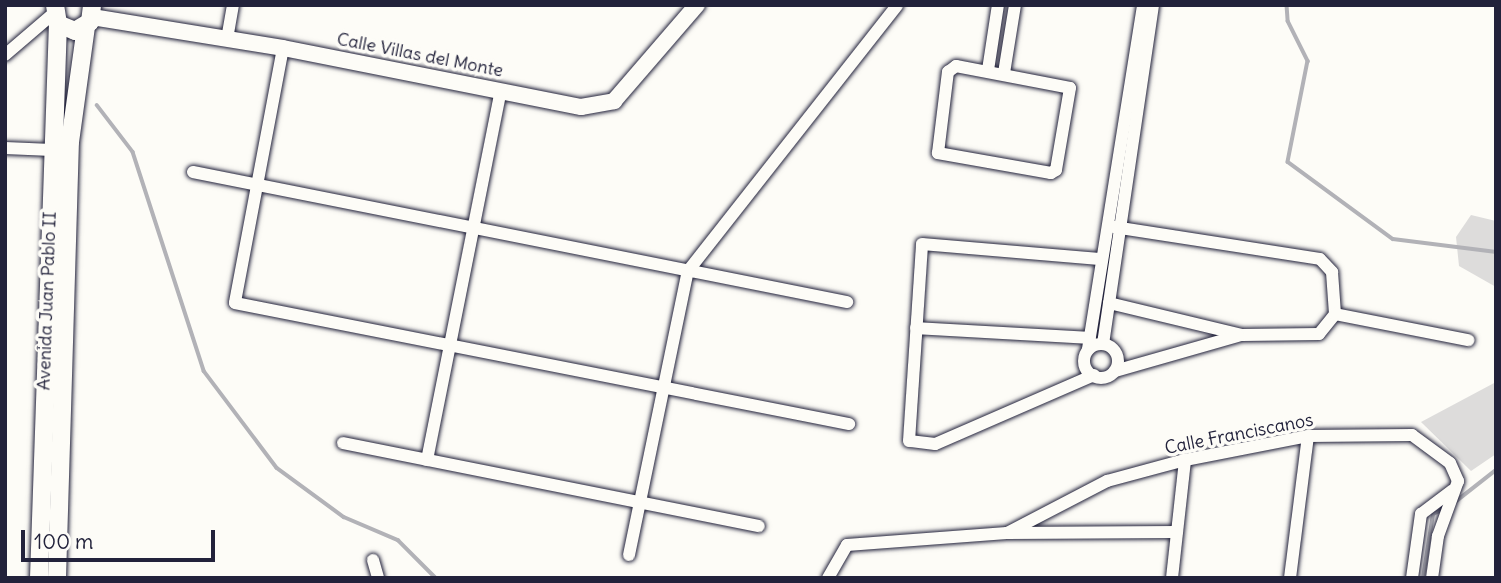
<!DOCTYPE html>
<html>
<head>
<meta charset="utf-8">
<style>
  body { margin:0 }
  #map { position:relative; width:1501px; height:583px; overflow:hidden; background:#fdfcf7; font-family:Delius,sans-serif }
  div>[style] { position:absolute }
  .green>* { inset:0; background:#dddcdb }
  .stream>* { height:3.5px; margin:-1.75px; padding:0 1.75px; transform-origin:1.75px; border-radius:1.75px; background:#b2b2b7 }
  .roads { filter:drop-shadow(0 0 2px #22223b) drop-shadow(0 0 2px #22223b) }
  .minor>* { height:12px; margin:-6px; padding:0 6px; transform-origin:6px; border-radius:6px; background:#fdfcf7 }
  .minor>.ring { margin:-6px; padding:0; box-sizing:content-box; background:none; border:12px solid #fdfcf7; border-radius:50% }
  .tertiary>* { height:16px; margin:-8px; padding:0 8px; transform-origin:8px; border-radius:8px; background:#fdfcf7 }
  .secondary>* { height:18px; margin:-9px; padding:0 9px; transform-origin:9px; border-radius:9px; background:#fdfcf7 }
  span { translate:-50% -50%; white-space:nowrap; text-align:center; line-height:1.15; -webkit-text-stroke:7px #fdfcf7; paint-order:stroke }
  .street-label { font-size:18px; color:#22223b }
  .frame { position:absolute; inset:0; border:7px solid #22223b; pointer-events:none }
  .scale { position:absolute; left:21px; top:530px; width:194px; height:32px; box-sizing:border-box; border:4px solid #22223b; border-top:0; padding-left:9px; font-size:21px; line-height:24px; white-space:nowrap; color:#22223b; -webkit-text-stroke:5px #fdfcf7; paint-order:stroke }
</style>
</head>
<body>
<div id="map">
  <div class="green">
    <i style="clip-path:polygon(1471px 215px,1496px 221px,1496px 287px,1459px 266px,1456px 237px)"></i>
    <i style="clip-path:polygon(1496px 382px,1496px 454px,1471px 471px,1421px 422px)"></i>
  </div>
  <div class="stream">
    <i style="left:1287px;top:5px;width:16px;rotate:86deg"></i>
    <i style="left:1288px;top:21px;width:45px;rotate:63.4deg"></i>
    <i style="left:1308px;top:61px;width:103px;rotate:101.2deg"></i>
    <i style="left:1288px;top:162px;width:130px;rotate:36.3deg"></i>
    <i style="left:1393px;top:239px;width:104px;rotate:7.2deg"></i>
    <i style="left:97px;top:105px;width:59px;rotate:52.5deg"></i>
    <i style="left:133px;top:152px;width:230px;rotate:72deg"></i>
    <i style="left:204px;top:371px;width:121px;rotate:53deg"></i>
    <i style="left:277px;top:468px;width:83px;rotate:36.2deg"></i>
    <i style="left:344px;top:517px;width:59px;rotate:23.1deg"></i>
    <i style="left:398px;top:540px;width:54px;rotate:45deg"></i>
    <i style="left:1454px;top:503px;width:53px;rotate:-38.2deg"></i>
    <i style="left:1423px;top:578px;width:65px;rotate:-81.1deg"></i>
    <i style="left:1433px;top:514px;width:12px;rotate:-24deg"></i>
  </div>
  <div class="roads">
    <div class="minor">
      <i style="left:227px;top:39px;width:35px;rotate:-80deg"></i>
      <i style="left:283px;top:48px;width:259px;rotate:100.7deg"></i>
      <i style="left:235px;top:303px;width:626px;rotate:11.15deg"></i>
      <i style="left:5px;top:55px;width:65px;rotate:-40.6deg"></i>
      <i style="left:956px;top:66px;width:116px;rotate:10.9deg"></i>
      <i style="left:1070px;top:88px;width:83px;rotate:99.7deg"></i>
      <i style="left:1056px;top:170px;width:6px;rotate:149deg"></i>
      <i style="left:1051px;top:173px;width:115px;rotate:-170deg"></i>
      <i style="left:938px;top:153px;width:82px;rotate:-83deg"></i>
      <i style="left:948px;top:72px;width:10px;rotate:-37deg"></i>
      <i style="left:988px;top:70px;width:66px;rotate:-81.3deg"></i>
      <i style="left:1004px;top:73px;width:69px;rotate:-80.8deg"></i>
      <i style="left:5px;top:148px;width:47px;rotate:2.4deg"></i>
      <i style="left:193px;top:172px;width:667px;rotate:11.24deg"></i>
      <i style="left:1114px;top:227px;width:208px;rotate:8.8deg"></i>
      <i style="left:1320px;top:259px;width:18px;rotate:47deg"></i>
      <i style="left:1332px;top:272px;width:42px;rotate:85.9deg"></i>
      <i style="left:1109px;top:303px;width:137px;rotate:13.5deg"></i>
      <i style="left:1242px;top:335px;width:77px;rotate:-0.7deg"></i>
      <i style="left:1319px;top:334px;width:26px;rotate:-51deg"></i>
      <i style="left:1335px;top:314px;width:136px;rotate:11.1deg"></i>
      <i style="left:916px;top:328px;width:174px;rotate:3.3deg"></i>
      <i style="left:1103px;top:344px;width:343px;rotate:-81.6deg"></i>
      <i class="ring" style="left:1084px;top:344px;width:22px;height:22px"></i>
      <i style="left:1088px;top:349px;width:348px;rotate:-80.9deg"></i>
      <i style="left:1115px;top:371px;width:128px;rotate:-15.9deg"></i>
      <i style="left:1094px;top:375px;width:173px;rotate:156.5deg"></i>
      <i style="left:935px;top:444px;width:26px;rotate:-173deg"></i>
      <i style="left:909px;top:441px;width:197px;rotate:-86.2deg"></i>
      <i style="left:922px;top:244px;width:178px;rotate:4.8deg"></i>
      <i style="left:343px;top:443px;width:424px;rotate:11.3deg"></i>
      <i style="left:427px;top:460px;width:377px;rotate:-78.7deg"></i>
      <i style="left:1007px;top:533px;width:113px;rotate:-27.5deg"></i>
      <i style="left:1107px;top:481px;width:81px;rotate:-15.1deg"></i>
      <i style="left:1185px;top:460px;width:125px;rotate:-11deg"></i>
      <i style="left:1308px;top:436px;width:104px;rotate:-0.6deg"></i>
      <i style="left:1412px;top:435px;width:47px;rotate:36.4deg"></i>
      <i style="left:1450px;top:463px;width:20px;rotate:66deg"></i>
      <i style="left:1458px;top:481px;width:59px;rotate:110deg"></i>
      <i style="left:1438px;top:536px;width:42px;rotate:98.1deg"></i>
      <i style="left:629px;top:555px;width:290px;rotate:-78.3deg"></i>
      <i style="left:688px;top:271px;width:338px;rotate:-51.8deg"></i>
      <i style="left:373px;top:560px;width:19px;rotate:74deg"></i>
      <i style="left:828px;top:578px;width:38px;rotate:-60deg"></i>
      <i style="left:847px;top:545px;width:160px;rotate:-4.3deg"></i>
      <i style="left:1007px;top:533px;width:170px;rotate:-0.3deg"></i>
      <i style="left:1172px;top:578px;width:119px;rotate:-83.7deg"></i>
      <i style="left:1290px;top:578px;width:143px;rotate:-82.8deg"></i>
      <i style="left:1412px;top:578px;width:65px;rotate:-82deg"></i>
      <i style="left:1421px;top:514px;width:39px;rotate:-37deg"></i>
    </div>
    <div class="tertiary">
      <i style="left:92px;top:17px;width:193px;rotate:9.2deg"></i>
      <i style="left:283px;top:48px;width:304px;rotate:11.2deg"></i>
      <i style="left:581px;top:107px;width:34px;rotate:-10deg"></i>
      <i style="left:614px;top:101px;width:127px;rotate:-49.2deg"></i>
    </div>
    <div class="secondary">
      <i style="left:55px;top:5px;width:19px;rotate:81deg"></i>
      <i style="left:58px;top:24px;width:18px;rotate:22deg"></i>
      <i style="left:75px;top:31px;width:17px;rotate:-31deg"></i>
      <i style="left:90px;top:22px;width:17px;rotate:-83deg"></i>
      <i style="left:39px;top:578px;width:554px;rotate:-88.04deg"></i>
      <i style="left:57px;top:578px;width:436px;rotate:-88.3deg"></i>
      <i style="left:70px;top:142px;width:116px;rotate:-82.1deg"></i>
    </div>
  </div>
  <div class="street-label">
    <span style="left:420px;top:55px;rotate:11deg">Calle Villas del Monte</span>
    <span style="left:47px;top:301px;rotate:-88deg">Avenida Juan Pablo II</span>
    <span style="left:1239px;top:434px;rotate:-11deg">Calle Franciscanos</span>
  </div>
  <div class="frame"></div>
  <div class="scale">100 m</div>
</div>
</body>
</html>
